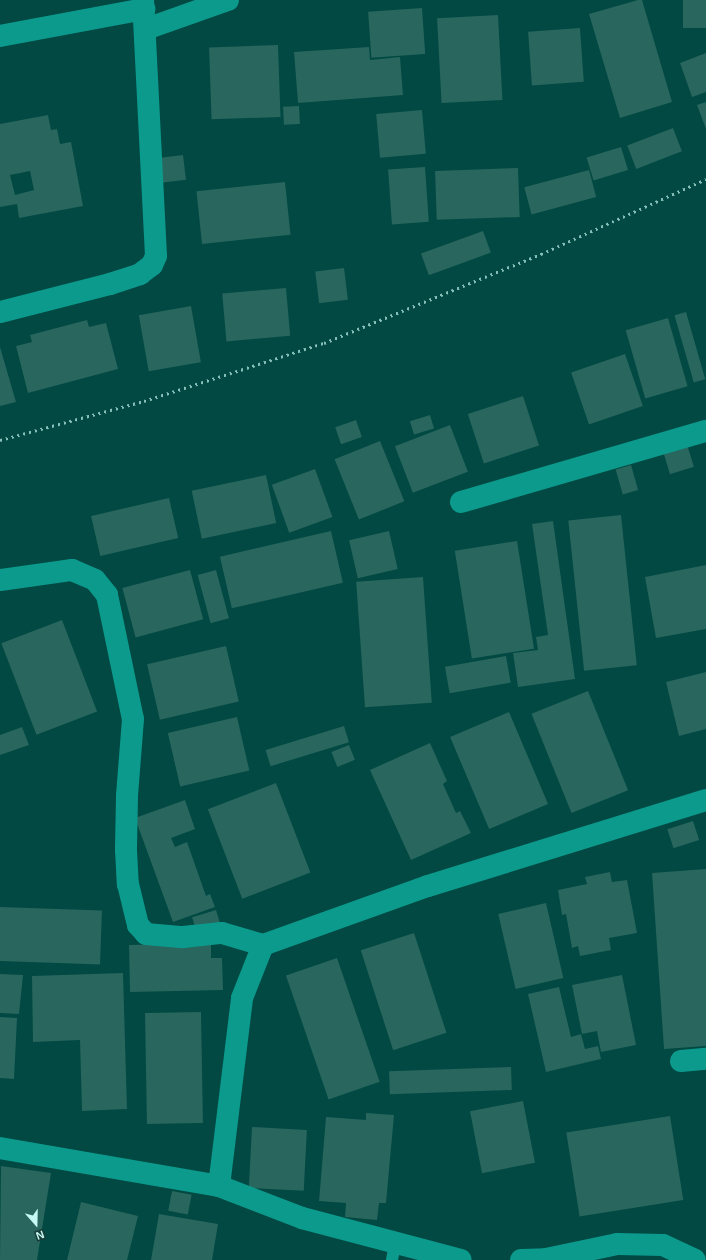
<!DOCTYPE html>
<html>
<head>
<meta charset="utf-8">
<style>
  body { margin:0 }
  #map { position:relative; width:706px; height:1260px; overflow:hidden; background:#014942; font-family:Helvetica,sans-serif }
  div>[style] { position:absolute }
  .building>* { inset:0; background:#28665e; transform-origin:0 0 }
  .service>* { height:12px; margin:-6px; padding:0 6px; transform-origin:6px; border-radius:6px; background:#0c9a8d }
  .minor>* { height:22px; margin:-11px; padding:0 11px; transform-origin:11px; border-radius:11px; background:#0c9a8d }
  .rail>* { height:3px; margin-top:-1.5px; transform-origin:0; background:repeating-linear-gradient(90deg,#85bfb7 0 2px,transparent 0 6px) }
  span { translate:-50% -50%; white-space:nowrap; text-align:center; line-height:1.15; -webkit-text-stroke:3px #173c37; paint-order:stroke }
  .north { position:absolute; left:16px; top:1204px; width:40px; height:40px; -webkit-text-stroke:3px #173c37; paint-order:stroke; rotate:160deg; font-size:11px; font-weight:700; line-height:16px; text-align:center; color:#c6f9f1 }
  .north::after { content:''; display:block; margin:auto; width:14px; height:18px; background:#c6f9f1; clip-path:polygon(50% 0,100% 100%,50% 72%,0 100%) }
</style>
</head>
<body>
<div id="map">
  <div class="building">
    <i style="clip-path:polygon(638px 0,642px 0,672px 102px,620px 118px,589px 14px)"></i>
    <i style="left:683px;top:0;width:23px;height:28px"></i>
    <i style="left:422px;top:8px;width:46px;height:54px;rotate:86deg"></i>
    <i style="left:498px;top:15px;width:85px;height:61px;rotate:87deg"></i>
    <i style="left:580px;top:28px;width:54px;height:52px;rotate:86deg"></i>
    <i style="left:278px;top:45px;width:72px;height:69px;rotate:88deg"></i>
    <i style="clip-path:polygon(369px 47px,370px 60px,400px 57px,403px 95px,298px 103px,294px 52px)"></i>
    <i style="clip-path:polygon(706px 53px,706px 92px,692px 97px,680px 63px)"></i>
    <i style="clip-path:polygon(706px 102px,706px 129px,697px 105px)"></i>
    <i style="left:299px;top:106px;width:18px;height:16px;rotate:87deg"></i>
    <i style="left:422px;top:110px;width:44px;height:46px;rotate:85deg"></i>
    <i style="clip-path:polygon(evenodd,48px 115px,51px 130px,57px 129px,60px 144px,71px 142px,83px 206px,19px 218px,17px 204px,0 207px,0 124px,48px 115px,30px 171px,34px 190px,15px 195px,10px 175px,30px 171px)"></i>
    <i style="left:673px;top:128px;width:25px;height:49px;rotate:69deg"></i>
    <i style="left:621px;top:147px;width:24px;height:36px;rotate:73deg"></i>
    <i style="left:183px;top:155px;width:25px;height:27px;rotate:83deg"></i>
    <i style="left:425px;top:167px;width:55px;height:37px;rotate:86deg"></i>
    <i style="left:518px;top:168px;width:49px;height:83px;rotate:88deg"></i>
    <i style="left:589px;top:170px;width:28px;height:67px;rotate:75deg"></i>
    <i style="left:285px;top:182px;width:53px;height:89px;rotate:84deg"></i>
    <i style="left:483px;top:231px;width:23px;height:66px;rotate:70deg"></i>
    <i style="left:344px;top:268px;width:32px;height:29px;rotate:83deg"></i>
    <i style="left:286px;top:288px;width:48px;height:64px;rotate:85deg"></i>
    <i style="left:191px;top:306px;width:57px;height:53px;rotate:80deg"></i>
    <i style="left:686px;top:312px;width:70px;height:12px;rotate:74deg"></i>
    <i style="left:668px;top:318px;width:71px;height:44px;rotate:74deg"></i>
    <i style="clip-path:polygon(87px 320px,89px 327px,106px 323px,118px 369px,28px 393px,16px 346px,32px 342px,30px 335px)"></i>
    <i style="clip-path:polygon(0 347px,16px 402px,0 406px)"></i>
    <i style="left:625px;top:354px;width:55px;height:57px;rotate:71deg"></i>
    <i style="left:523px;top:396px;width:52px;height:58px;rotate:72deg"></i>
    <i style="left:430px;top:415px;width:14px;height:21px;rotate:73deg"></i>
    <i style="left:356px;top:420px;width:18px;height:22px;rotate:71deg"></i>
    <i style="left:450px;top:425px;width:50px;height:59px;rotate:69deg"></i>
    <i style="left:380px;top:441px;width:65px;height:49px;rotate:68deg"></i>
    <i style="left:686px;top:441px;width:27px;height:25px;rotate:73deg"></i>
    <i style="left:631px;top:465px;width:26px;height:16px;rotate:74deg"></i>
    <i style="left:315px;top:469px;width:51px;height:46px;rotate:70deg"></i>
    <i style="left:266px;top:475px;width:49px;height:76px;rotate:78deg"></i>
    <i style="left:169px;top:498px;width:41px;height:80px;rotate:77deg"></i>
    <i style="left:621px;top:515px;width:151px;height:53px;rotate:84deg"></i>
    <i style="clip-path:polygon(553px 521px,575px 679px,518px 687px,513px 653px,538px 650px,536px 637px,548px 635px,532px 524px)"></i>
    <i style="left:331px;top:531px;width:53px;height:114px;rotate:77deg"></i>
    <i style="left:389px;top:531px;width:39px;height:41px;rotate:77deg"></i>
    <i style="left:517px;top:541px;width:109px;height:63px;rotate:81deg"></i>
    <i style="clip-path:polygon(706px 565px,706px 629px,656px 638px,645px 577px)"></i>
    <i style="left:190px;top:570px;width:51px;height:70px;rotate:75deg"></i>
    <i style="left:216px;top:570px;width:50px;height:19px;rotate:75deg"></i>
    <i style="left:423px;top:577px;width:126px;height:67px;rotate:86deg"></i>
    <i style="left:62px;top:620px;width:98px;height:65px;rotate:69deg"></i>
    <i style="left:226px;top:646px;width:57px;height:81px;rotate:77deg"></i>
    <i style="left:506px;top:656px;width:27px;height:62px;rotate:80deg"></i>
    <i style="clip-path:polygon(706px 672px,706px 729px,679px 736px,666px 682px)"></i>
    <i style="left:588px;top:691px;width:107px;height:61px;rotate:68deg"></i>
    <i style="left:509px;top:712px;width:100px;height:64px;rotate:67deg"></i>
    <i style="left:237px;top:717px;width:55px;height:71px;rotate:77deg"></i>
    <i style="left:344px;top:726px;width:17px;height:82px;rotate:73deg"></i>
    <i style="clip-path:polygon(22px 727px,29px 745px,0 755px,0 735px)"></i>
    <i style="clip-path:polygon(430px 743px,447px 781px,443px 784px,456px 813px,460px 811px,471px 833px,411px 860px,370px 770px)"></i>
    <i style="left:349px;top:745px;width:16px;height:19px;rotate:68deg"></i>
    <i style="left:276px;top:783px;width:96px;height:73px;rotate:69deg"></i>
    <i style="clip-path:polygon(185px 800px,195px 829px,171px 838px,175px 847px,187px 842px,206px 896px,210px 894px,215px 907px,173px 922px,135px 818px)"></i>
    <i style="left:693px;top:821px;width:20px;height:27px;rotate:72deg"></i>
    <i style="clip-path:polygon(706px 869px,706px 1046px,664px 1049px,652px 873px)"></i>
    <i style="clip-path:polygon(610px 872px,612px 882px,627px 880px,637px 933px,609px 938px,611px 950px,580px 956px,578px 946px,572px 948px,566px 914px,562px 915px,558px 890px,587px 884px,585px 877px)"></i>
    <i style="left:546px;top:903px;width:77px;height:49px;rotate:77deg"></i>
    <i style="left:0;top:907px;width:102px;height:54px;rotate:2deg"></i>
    <i style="left:216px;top:910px;width:14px;height:25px;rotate:73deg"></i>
    <i style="left:414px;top:933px;width:105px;height:56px;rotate:72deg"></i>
    <i style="clip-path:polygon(211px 943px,211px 958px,222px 958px,223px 990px,130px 992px,129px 945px)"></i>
    <i style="left:337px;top:958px;width:131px;height:54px;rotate:71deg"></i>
    <i style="clip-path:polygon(123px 973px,127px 1109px,82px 1111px,80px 1040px,33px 1042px,32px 976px)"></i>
    <i style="clip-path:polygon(0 974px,23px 975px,19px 1014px,0 1013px)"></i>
    <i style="clip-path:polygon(622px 975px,636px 1045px,601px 1052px,597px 1031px,582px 1034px,572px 985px)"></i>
    <i style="clip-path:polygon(559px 987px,571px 1037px,581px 1034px,585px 1049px,598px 1046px,601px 1059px,546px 1072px,528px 994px)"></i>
    <i style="left:201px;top:1012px;width:111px;height:56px;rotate:89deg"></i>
    <i style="clip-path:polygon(0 1017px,17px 1018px,14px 1079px,0 1078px)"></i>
    <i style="left:511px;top:1067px;width:23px;height:122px;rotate:88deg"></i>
    <i style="left:523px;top:1101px;width:63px;height:54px;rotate:79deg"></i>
    <i style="clip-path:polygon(366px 1113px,394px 1115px,386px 1203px,379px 1203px,377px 1220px,345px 1217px,346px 1203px,319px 1201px,326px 1117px,366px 1120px)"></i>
    <i style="left:670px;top:1116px;width:85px;height:105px;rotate:81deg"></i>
    <i style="left:252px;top:1127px;width:55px;height:61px;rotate:3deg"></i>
    <i style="clip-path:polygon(1px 1166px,51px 1173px,37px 1260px,0 1260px)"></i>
    <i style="left:172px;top:1191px;width:20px;height:20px;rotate:11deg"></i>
    <i style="clip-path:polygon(81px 1202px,138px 1216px,127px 1260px,67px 1260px)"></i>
    <i style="clip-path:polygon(159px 1214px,218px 1224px,212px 1260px,151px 1260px)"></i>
  </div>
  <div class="service">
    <i style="left:392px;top:1260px;width:16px;rotate:-79deg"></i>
  </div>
  <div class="minor">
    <i style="left:146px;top:29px;width:87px;rotate:-19.5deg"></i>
    <i style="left:0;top:36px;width:147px;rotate:-10.6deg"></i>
    <i style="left:0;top:312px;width:114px;rotate:-14.3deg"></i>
    <i style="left:110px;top:284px;width:32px;rotate:-18deg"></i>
    <i style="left:140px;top:274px;width:15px;rotate:-37deg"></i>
    <i style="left:152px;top:265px;width:10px;rotate:-66deg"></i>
    <i style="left:156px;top:256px;width:256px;rotate:-92.9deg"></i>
    <i style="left:461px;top:502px;width:255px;rotate:-16.2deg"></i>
    <i style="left:0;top:580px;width:73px;rotate:-7.9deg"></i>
    <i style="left:72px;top:570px;width:25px;rotate:23deg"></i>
    <i style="left:95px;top:580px;width:19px;rotate:51deg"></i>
    <i style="left:107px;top:595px;width:127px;rotate:78.2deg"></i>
    <i style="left:133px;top:719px;width:77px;rotate:94.5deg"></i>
    <i style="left:127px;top:796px;width:54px;rotate:91.1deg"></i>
    <i style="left:126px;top:850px;width:34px;rotate:87deg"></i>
    <i style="left:128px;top:884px;width:42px;rotate:76.3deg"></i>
    <i style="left:138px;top:925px;width:12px;rotate:48deg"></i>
    <i style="left:146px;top:934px;width:37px;rotate:5deg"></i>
    <i style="left:183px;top:937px;width:39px;rotate:-6deg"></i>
    <i style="left:222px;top:933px;width:43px;rotate:16.3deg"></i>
    <i style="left:263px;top:945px;width:175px;rotate:-19.7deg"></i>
    <i style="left:428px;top:886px;width:291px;rotate:-17.2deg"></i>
    <i style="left:681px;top:1061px;width:25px;rotate:-5deg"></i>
    <i style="left:0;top:1148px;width:222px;rotate:9.8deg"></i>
    <i style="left:219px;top:1186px;width:89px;rotate:21.1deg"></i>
    <i style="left:302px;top:1218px;width:164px;rotate:14.8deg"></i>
    <i style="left:219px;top:1186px;width:189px;rotate:-83deg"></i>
    <i style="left:242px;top:998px;width:57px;rotate:-68.4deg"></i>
    <i style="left:521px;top:1260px;width:25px;rotate:-2deg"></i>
    <i style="left:546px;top:1259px;width:73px;rotate:-11.9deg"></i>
    <i style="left:617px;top:1244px;width:46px;rotate:1.2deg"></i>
    <i style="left:663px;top:1245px;width:35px;rotate:25deg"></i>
  </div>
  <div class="rail">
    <i style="left:0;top:440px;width:149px;rotate:-15.2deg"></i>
    <i style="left:144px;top:401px;width:189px;rotate:-17.9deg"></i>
    <i style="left:324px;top:343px;width:235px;rotate:-22.3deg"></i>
    <i style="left:541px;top:254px;width:181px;rotate:-24.4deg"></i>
  </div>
  <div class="north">N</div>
</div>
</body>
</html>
